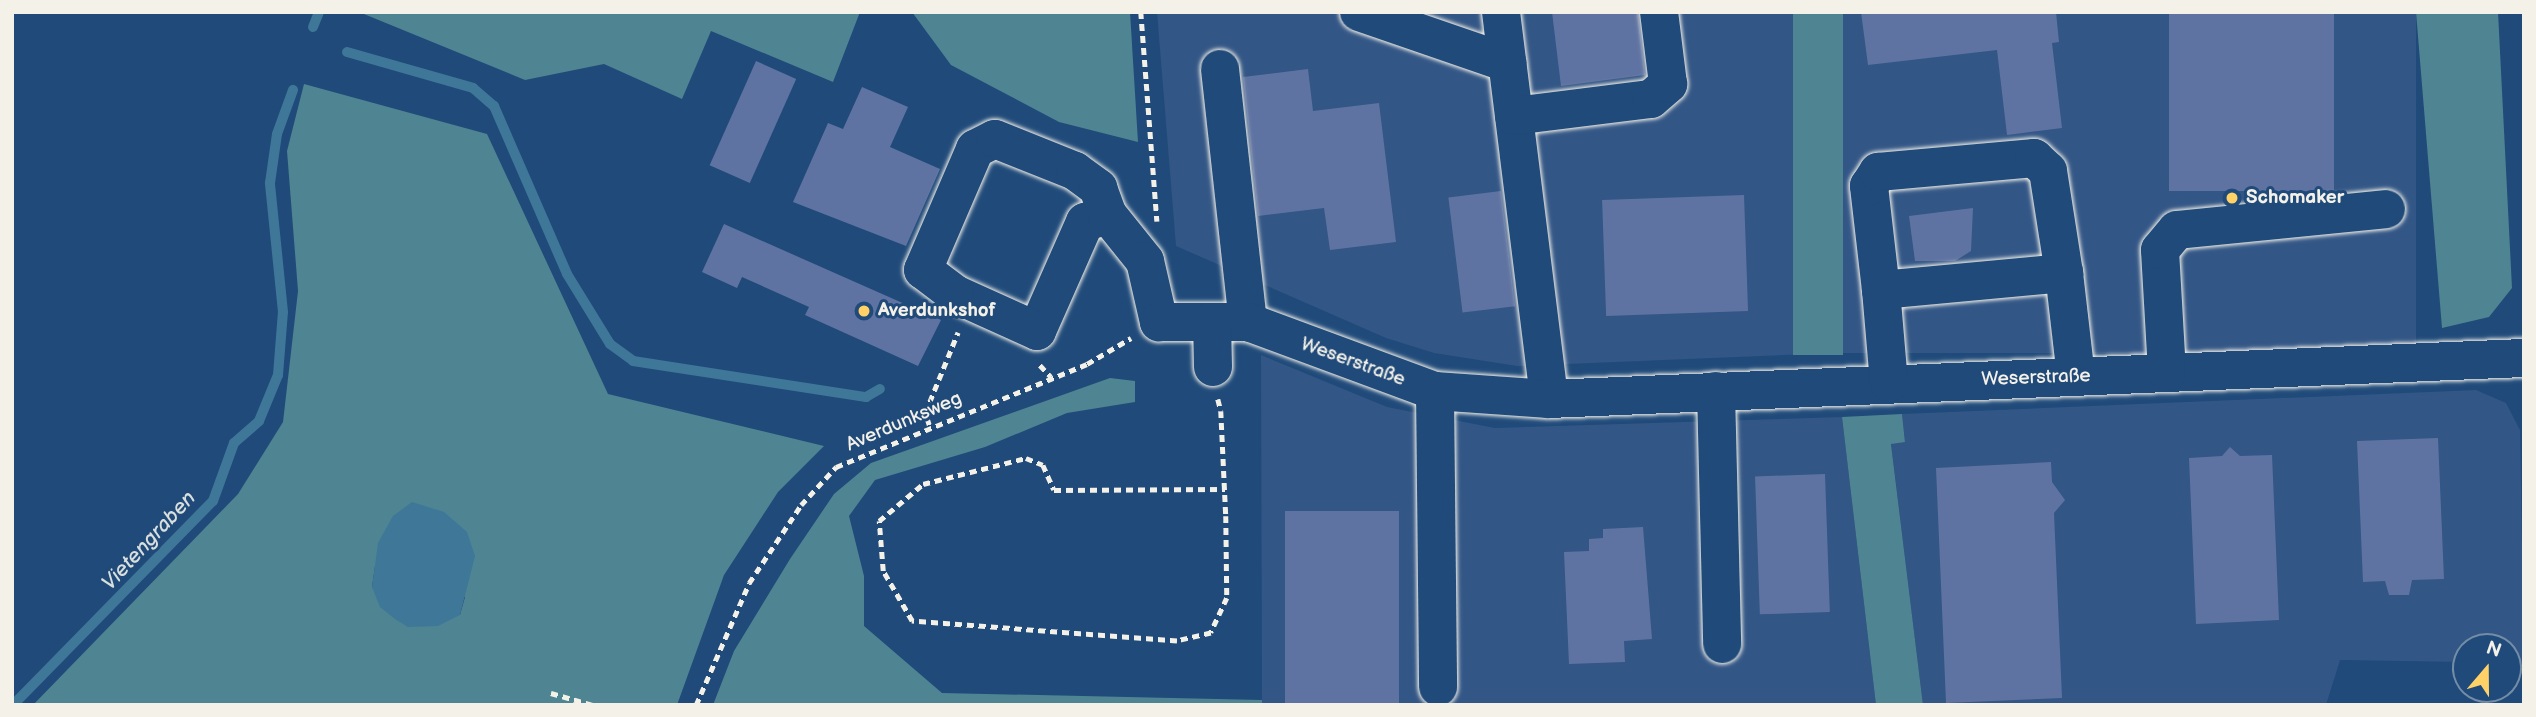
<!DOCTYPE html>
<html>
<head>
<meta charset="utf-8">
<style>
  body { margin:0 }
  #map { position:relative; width:2536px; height:717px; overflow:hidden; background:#1f4a7a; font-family:"Balsamiq Sans",sans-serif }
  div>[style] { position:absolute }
  .built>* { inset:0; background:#325686; transform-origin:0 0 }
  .green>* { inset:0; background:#4f8492; transform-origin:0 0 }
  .water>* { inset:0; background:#3f7798 }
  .stream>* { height:10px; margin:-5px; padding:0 5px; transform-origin:5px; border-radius:5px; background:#3f7798 }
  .building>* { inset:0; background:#5f73a2; transform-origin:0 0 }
  .path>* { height:4.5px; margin-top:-2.25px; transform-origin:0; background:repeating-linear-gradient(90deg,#f4f1e8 0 7px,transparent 0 12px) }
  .roads { filter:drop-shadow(0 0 2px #f4f1e8) drop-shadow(0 0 2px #f4f1e8) }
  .minor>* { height:38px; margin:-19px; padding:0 19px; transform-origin:19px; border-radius:19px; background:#1f4a7a }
  .dots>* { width:19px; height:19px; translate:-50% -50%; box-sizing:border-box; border:4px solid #1f4a7a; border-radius:50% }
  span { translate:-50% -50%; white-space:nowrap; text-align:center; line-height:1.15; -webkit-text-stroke:6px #1f4a7a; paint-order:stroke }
  .poi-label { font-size:19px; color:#f4f1e8; font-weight:700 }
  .left { translate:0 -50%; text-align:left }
  .street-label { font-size:19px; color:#f4f1e8 }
  .water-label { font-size:21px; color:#d9dfdc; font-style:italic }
  .frame { position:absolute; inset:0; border:14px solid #f4f1e8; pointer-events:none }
  .north { position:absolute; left:2452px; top:633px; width:70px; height:70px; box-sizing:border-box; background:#1f4a7a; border:2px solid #748da6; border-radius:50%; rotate:20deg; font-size:19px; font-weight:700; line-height:28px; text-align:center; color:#f4f1e8 }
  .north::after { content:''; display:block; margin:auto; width:24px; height:32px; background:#ffd166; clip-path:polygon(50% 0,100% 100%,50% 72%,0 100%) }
</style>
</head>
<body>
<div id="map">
  <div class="built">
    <i style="clip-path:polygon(1157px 12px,1793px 12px,1833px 353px,1517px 366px,1434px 353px,1386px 338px,1176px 246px)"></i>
    <i style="left:1843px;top:12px;width:573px;height:341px"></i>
    <i style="clip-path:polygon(1261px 355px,1387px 407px,1495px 428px,1842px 417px,1876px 705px,1262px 705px)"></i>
    <i style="clip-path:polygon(2476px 390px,2506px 403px,2520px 430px,2524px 663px,2508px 663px,2508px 647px,2466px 647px,2466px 662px,2340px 660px,2326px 705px,1923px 705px,1891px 443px,1905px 441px,1902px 414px)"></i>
  </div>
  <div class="green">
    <i style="clip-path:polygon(359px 12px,860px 12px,833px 82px,711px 31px,682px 99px,604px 64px,525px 80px)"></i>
    <i style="clip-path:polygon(912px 12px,1130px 12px,1138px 142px,1059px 122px,951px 65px)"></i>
    <i style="left:1793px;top:12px;width:50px;height:343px"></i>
    <i style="clip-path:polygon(2416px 12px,2498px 12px,2512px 288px,2489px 317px,2442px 328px)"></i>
    <i style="clip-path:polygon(evenodd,304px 84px,487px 134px,608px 394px,824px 446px,778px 492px,724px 575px,677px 705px,33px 705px,238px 494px,283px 422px,298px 291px,287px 151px,304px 84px,375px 566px,465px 597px,460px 615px,372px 587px,375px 566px)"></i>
    <i style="clip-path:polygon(1110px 378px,1135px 381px,1135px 402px,1067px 413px,985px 447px,875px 480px,849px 516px,864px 576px,864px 626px,942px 693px,1262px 700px,1262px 705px,713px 705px,734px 651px,790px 559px,834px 494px,871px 463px)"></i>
    <i style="clip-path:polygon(1902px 414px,1905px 442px,1891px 444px,1923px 705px,1876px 705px,1842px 417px)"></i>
  </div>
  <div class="water">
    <i style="clip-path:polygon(412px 502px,444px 512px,467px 532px,475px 556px,460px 615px,438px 626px,408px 627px,395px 619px,380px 607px,372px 587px,378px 543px,393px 516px)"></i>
  </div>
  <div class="stream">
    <i style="left:313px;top:27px;width:16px;rotate:-68deg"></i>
    <i style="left:347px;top:52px;width:131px;rotate:15.9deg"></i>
    <i style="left:473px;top:88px;width:28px;rotate:41deg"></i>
    <i style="left:494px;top:106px;width:183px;rotate:66.5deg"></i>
    <i style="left:567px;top:274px;width:82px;rotate:58.4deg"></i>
    <i style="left:610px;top:344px;width:29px;rotate:36deg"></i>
    <i style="left:633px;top:361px;width:236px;rotate:8.8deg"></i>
    <i style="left:866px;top:397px;width:16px;rotate:-30deg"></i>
    <i style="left:13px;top:705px;width:286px;rotate:-45.6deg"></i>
    <i style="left:213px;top:501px;width:62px;rotate:-70.1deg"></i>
    <i style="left:234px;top:443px;width:33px;rotate:-41deg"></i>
    <i style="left:259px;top:421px;width:50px;rotate:-67.6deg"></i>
    <i style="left:278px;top:375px;width:63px;rotate:-85.5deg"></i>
    <i style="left:283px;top:312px;width:130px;rotate:-95.8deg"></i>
    <i style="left:270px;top:183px;width:49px;rotate:-81.9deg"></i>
    <i style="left:277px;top:134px;width:47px;rotate:-70deg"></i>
  </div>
  <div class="building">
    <i style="clip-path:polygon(1552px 12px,1638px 12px,1645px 75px,1561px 86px)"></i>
    <i style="clip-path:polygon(1861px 12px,2056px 12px,2059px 42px,2052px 43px,2062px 128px,2007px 135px,1997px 50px,1868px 65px)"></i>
    <i style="left:2169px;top:12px;width:165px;height:179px"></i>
    <i style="left:756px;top:61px;width:44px;height:114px;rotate:24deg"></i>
    <i style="clip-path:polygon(1308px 69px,1313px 111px,1379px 103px,1396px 242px,1330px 250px,1324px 208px,1258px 216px,1243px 77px)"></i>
    <i style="clip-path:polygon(862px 87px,908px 107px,890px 147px,940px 169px,906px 246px,793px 202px,828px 123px,843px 129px)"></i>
    <i style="left:1501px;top:191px;width:116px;height:53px;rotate:83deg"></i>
    <i style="left:1744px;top:195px;width:116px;height:142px;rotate:88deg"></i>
    <i style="clip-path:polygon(1973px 208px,1971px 251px,1955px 261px,1915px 261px,1909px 216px)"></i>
    <i style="clip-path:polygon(724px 224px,941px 320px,918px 366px,805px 315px,809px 307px,742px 277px,737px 288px,702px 272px)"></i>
    <i style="clip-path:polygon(2438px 438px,2444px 579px,2412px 580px,2409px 595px,2389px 595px,2385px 581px,2363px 582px,2357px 441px)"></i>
    <i style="clip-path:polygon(2230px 447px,2240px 456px,2272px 455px,2279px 620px,2196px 624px,2189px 458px,2222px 456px)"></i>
    <i style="clip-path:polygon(2051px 462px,2052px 482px,2065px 500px,2054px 513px,2062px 698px,1946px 703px,1936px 468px)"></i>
    <i style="left:1825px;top:474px;width:138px;height:70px;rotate:88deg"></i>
    <i style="left:1399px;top:511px;width:193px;height:114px;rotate:90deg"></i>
    <i style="clip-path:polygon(1643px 527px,1652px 639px,1624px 641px,1625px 662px,1569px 664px,1564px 552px,1589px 551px,1589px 539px,1603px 538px,1603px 529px)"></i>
  </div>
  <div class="path">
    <i style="left:1141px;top:12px;width:210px;rotate:85.6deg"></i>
    <i style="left:1040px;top:365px;width:16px;rotate:47deg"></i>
    <i style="left:1218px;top:399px;width:12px;rotate:76deg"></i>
    <i style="left:1221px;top:411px;width:105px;rotate:87.3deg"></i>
    <i style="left:1226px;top:516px;width:82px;rotate:89.3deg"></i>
    <i style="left:1227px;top:598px;width:38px;rotate:115deg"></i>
    <i style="left:1211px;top:633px;width:35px;rotate:167deg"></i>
    <i style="left:1177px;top:641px;width:266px;rotate:-175.7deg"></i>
    <i style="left:912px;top:621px;width:58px;rotate:-120.1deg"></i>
    <i style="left:883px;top:571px;width:50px;rotate:-94.6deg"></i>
    <i style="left:879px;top:521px;width:57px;rotate:-40.1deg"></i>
    <i style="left:923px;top:484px;width:106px;rotate:-14.2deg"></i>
    <i style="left:1026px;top:458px;width:18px;rotate:22deg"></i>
    <i style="left:1043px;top:465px;width:27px;rotate:66deg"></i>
    <i style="left:1054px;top:490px;width:171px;rotate:-0.3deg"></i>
    <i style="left:929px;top:425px;width:13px;rotate:-108deg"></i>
    <i style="left:925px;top:413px;width:87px;rotate:-67.8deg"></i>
    <i style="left:551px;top:693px;width:44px;rotate:15.9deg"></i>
    <i style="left:696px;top:705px;width:133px;rotate:-66.5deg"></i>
    <i style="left:749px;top:583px;width:94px;rotate:-56.3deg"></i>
    <i style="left:801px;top:505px;width:52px;rotate:-47.4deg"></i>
    <i style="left:836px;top:467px;width:271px;rotate:-22.3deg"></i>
    <i style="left:1087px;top:364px;width:51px;rotate:-30.6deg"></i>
  </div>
  <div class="roads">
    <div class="minor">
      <i style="left:1359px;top:12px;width:157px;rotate:19deg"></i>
      <i style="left:1501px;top:12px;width:390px;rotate:82.9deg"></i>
      <i style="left:1220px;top:69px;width:255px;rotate:83.7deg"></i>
      <i style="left:1514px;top:116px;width:138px;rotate:-7.1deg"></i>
      <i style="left:1651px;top:99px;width:23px;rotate:-41deg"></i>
      <i style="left:1668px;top:84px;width:73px;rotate:-97.1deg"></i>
      <i style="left:1108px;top:215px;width:24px;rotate:163deg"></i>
      <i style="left:1085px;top:222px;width:119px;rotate:113.8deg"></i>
      <i style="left:1037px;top:331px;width:90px;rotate:-155.7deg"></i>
      <i style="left:955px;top:294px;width:40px;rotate:-143deg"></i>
      <i style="left:923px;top:270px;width:132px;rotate:-66.7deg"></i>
      <i style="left:975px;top:149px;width:22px;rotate:-27deg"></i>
      <i style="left:995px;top:139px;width:86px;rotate:21.8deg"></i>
      <i style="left:1075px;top:171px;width:29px;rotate:36deg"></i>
      <i style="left:1098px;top:188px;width:29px;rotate:70deg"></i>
      <i style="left:1108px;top:215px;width:59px;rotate:51.2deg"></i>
      <i style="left:1145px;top:261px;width:63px;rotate:77.1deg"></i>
      <i style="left:1159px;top:322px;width:89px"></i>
      <i style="left:1248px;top:322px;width:199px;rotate:20.3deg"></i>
      <i style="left:1435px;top:391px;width:114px;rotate:4deg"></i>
      <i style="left:1549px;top:399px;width:976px;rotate:-2.41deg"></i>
      <i style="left:1881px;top:290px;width:105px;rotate:-96.6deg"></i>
      <i style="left:1869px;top:186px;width:17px;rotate:-57deg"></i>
      <i style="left:1878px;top:172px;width:157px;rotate:-5.1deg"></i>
      <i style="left:2034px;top:158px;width:19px;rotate:43deg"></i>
      <i style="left:2048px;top:171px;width:103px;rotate:81.1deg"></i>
      <i style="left:1212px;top:322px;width:45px;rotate:88.7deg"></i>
      <i style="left:2167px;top:372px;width:122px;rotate:-93.3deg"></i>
      <i style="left:2160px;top:250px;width:26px;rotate:-50deg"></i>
      <i style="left:2177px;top:230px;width:210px;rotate:-5.7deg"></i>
      <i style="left:1889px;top:383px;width:93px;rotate:-94.9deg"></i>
      <i style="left:1881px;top:290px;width:184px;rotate:-5.3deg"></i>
      <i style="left:2064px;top:273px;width:104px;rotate:83.4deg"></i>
      <i style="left:1435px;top:391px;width:296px;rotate:89.4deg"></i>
      <i style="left:1716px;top:391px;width:253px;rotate:88.6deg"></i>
    </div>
  </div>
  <div class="dots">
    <i style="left:2232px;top:198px;background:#ffd166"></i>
    <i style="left:864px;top:311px;background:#ffd166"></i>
  </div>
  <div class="poi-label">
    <span class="left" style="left:2246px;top:198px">Schomaker</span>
    <span class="left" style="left:878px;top:311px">Averdunkshof</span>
  </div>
  <div class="street-label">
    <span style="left:1353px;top:362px;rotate:20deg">Weserstraße</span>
    <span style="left:2036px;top:378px;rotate:-2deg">Weserstraße</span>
    <span style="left:904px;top:422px;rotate:-23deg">Averdunksweg</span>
  </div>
  <div class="water-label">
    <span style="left:149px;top:541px;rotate:-47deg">Vietengraben</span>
  </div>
  <div class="frame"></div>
  <div class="north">N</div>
</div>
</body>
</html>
